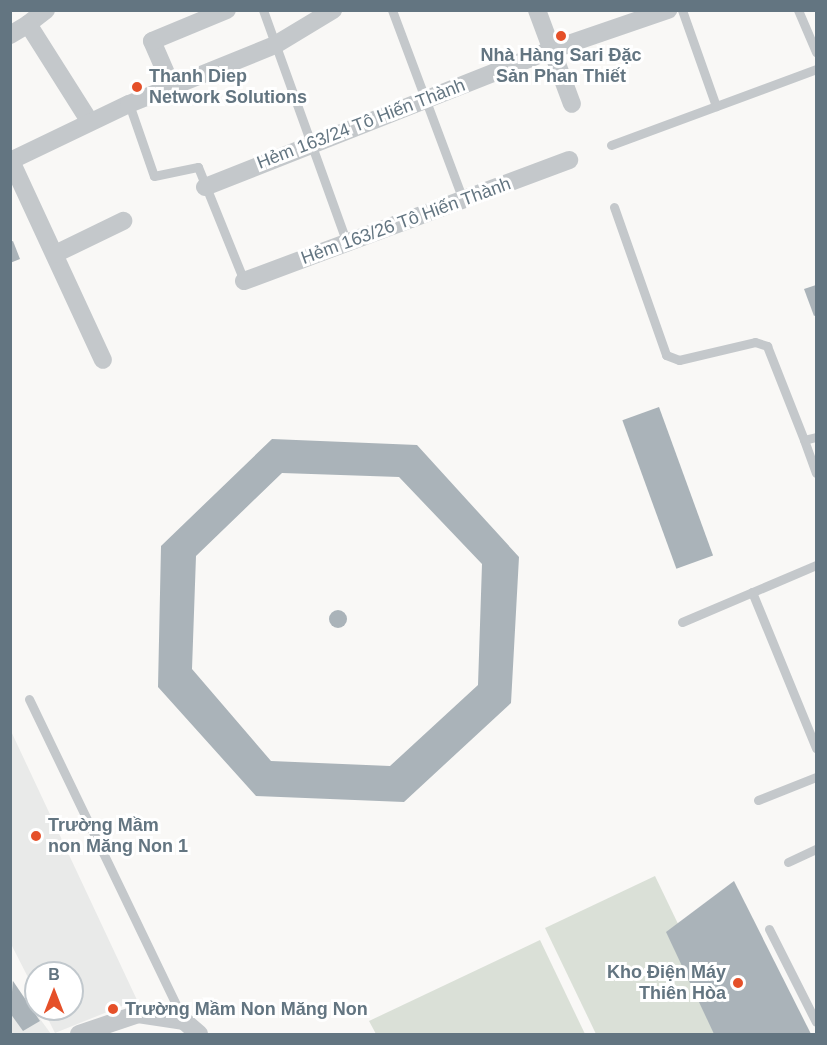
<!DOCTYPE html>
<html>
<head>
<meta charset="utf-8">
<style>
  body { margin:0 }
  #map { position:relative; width:827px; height:1045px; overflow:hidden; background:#f9f8f6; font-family:Arial,sans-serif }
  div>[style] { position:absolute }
  .built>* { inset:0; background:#e9eae9 }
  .green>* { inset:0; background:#dae0d7 }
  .building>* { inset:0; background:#aab3b9; transform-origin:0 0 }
  .round { border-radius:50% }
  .lane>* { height:9px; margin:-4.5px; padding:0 4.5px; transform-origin:4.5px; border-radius:4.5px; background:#c4c8cb }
  .street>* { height:18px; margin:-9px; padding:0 9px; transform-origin:9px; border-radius:9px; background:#c4c8cb }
  .dots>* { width:16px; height:16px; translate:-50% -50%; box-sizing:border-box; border:3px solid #fff; border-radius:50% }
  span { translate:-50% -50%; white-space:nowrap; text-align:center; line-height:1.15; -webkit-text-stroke:6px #fff; paint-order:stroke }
  .poi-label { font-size:18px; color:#637581; font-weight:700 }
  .left { translate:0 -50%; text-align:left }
  .right { translate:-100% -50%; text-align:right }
  .street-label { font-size:18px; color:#637581 }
  .frame { position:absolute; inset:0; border:12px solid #637581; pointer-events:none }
  .north { position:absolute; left:24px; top:961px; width:60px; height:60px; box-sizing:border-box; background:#fff; border:2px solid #c1c8cd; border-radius:50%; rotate:0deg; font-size:16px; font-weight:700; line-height:24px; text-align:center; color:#637581 }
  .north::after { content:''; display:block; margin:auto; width:21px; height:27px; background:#e55029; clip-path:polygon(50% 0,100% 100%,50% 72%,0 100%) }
</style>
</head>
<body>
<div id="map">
  <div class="built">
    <i style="clip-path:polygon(10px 729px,137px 1000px,55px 1033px,43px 1009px,72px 1009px,72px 973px,36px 973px,36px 993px,11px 944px)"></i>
    <i style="clip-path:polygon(11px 979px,51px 1034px,11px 1034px)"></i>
  </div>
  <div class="green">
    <i style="clip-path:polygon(655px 876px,731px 1034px,596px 1034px,545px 928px)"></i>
    <i style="clip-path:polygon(540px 940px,585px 1034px,376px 1034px,369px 1021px)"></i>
  </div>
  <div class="building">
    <i style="clip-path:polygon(13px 241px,20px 259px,10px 263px,10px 242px)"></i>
    <i style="clip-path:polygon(816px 285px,816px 315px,814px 316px,804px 289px)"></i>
    <i style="left:659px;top:407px;width:158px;height:39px;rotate:70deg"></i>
    <i style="clip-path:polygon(evenodd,272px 439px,417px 445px,519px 557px,511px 703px,404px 802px,256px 796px,158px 687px,161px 546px,272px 439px,282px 473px,399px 477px,482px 564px,478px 685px,390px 766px,271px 761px,192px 669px,196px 556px,282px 473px)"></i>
    <i class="round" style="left:329px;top:610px;width:18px;height:18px"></i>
    <i style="clip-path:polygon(734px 881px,811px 1034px,714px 1034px,666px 932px)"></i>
    <i style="clip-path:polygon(13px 981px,40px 1021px,23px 1031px,10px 1013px)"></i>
  </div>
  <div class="lane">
    <i style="left:263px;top:10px;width:248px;rotate:70.2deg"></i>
    <i style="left:392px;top:10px;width:203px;rotate:69.5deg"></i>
    <i style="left:682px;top:10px;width:102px;rotate:70.5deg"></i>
    <i style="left:798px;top:10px;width:46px;rotate:66.8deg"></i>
    <i style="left:129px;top:104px;width:76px;rotate:70.9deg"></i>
    <i style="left:154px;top:176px;width:45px;rotate:-11.6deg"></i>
    <i style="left:198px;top:167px;width:123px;rotate:68deg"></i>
    <i style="left:611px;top:145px;width:219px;rotate:-20.3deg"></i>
    <i style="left:614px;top:207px;width:157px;rotate:70.6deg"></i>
    <i style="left:666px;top:355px;width:14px;rotate:21deg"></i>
    <i style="left:679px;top:360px;width:78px;rotate:-13.3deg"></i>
    <i style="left:755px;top:342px;width:13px;rotate:18deg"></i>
    <i style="left:767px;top:346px;width:101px;rotate:68.5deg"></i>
    <i style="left:816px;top:437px;width:12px;rotate:166deg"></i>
    <i style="left:804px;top:440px;width:35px;rotate:70deg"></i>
    <i style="left:752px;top:592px;width:169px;rotate:67.7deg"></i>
    <i style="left:682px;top:622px;width:146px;rotate:-23deg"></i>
    <i style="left:29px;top:699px;width:357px;rotate:64.3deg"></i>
    <i style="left:758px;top:800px;width:62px;rotate:-21.6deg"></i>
    <i style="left:788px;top:862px;width:31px;rotate:-25deg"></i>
    <i style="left:769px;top:929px;width:104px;rotate:63.2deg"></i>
  </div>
  <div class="street">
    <i style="left:537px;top:10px;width:100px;rotate:69.6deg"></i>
    <i style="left:28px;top:24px;width:23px;rotate:-38deg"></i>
    <i style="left:10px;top:35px;width:21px;rotate:-31deg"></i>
    <i style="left:28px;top:24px;width:112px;rotate:57.7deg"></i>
    <i style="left:172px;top:87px;width:50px;rotate:-113.5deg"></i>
    <i style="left:152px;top:41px;width:81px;rotate:-22.5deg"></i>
    <i style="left:10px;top:161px;width:132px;rotate:-25.6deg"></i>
    <i style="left:129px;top:104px;width:157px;rotate:-22deg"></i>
    <i style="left:275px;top:45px;width:68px;rotate:-31.1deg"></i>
    <i style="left:11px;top:161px;width:219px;rotate:65.2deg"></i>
    <i style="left:205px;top:187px;width:372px;rotate:-21.6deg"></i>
    <i style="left:551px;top:50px;width:124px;rotate:-18.9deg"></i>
    <i style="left:55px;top:254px;width:76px;rotate:-25.9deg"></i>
    <i style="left:244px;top:281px;width:347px;rotate:-20.4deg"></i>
    <i style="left:79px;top:1034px;width:62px;rotate:-18.7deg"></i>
    <i style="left:138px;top:1014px;width:47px;rotate:8.7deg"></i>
    <i style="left:184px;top:1021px;width:20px;rotate:41deg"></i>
  </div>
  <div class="dots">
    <i style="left:561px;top:36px;background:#e55029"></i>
    <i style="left:137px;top:87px;background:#e55029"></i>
    <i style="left:36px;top:836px;background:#e55029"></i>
    <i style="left:738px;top:983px;background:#e55029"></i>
    <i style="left:113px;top:1009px;background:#e55029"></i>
  </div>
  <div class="poi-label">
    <span style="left:561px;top:66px">Nhà Hàng Sari Đặc<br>Sản Phan Thiết</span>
    <span class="left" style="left:149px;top:87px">Thanh Diep<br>Network Solutions</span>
    <span class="left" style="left:48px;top:836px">Trường Mầm<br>non Măng Non 1</span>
    <span class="right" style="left:726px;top:983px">Kho Điện Máy<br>Thiên Hòa</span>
    <span class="left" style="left:125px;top:1009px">Trường Mầm Non Măng Non</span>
  </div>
  <div class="street-label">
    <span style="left:361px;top:124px;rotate:-21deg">Hẻm 163/24 Tô Hiến Thành</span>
    <span style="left:406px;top:221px;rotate:-20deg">Hẻm 163/26 Tô Hiến Thành</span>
  </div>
  <div class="frame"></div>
  <div class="north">B</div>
</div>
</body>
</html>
